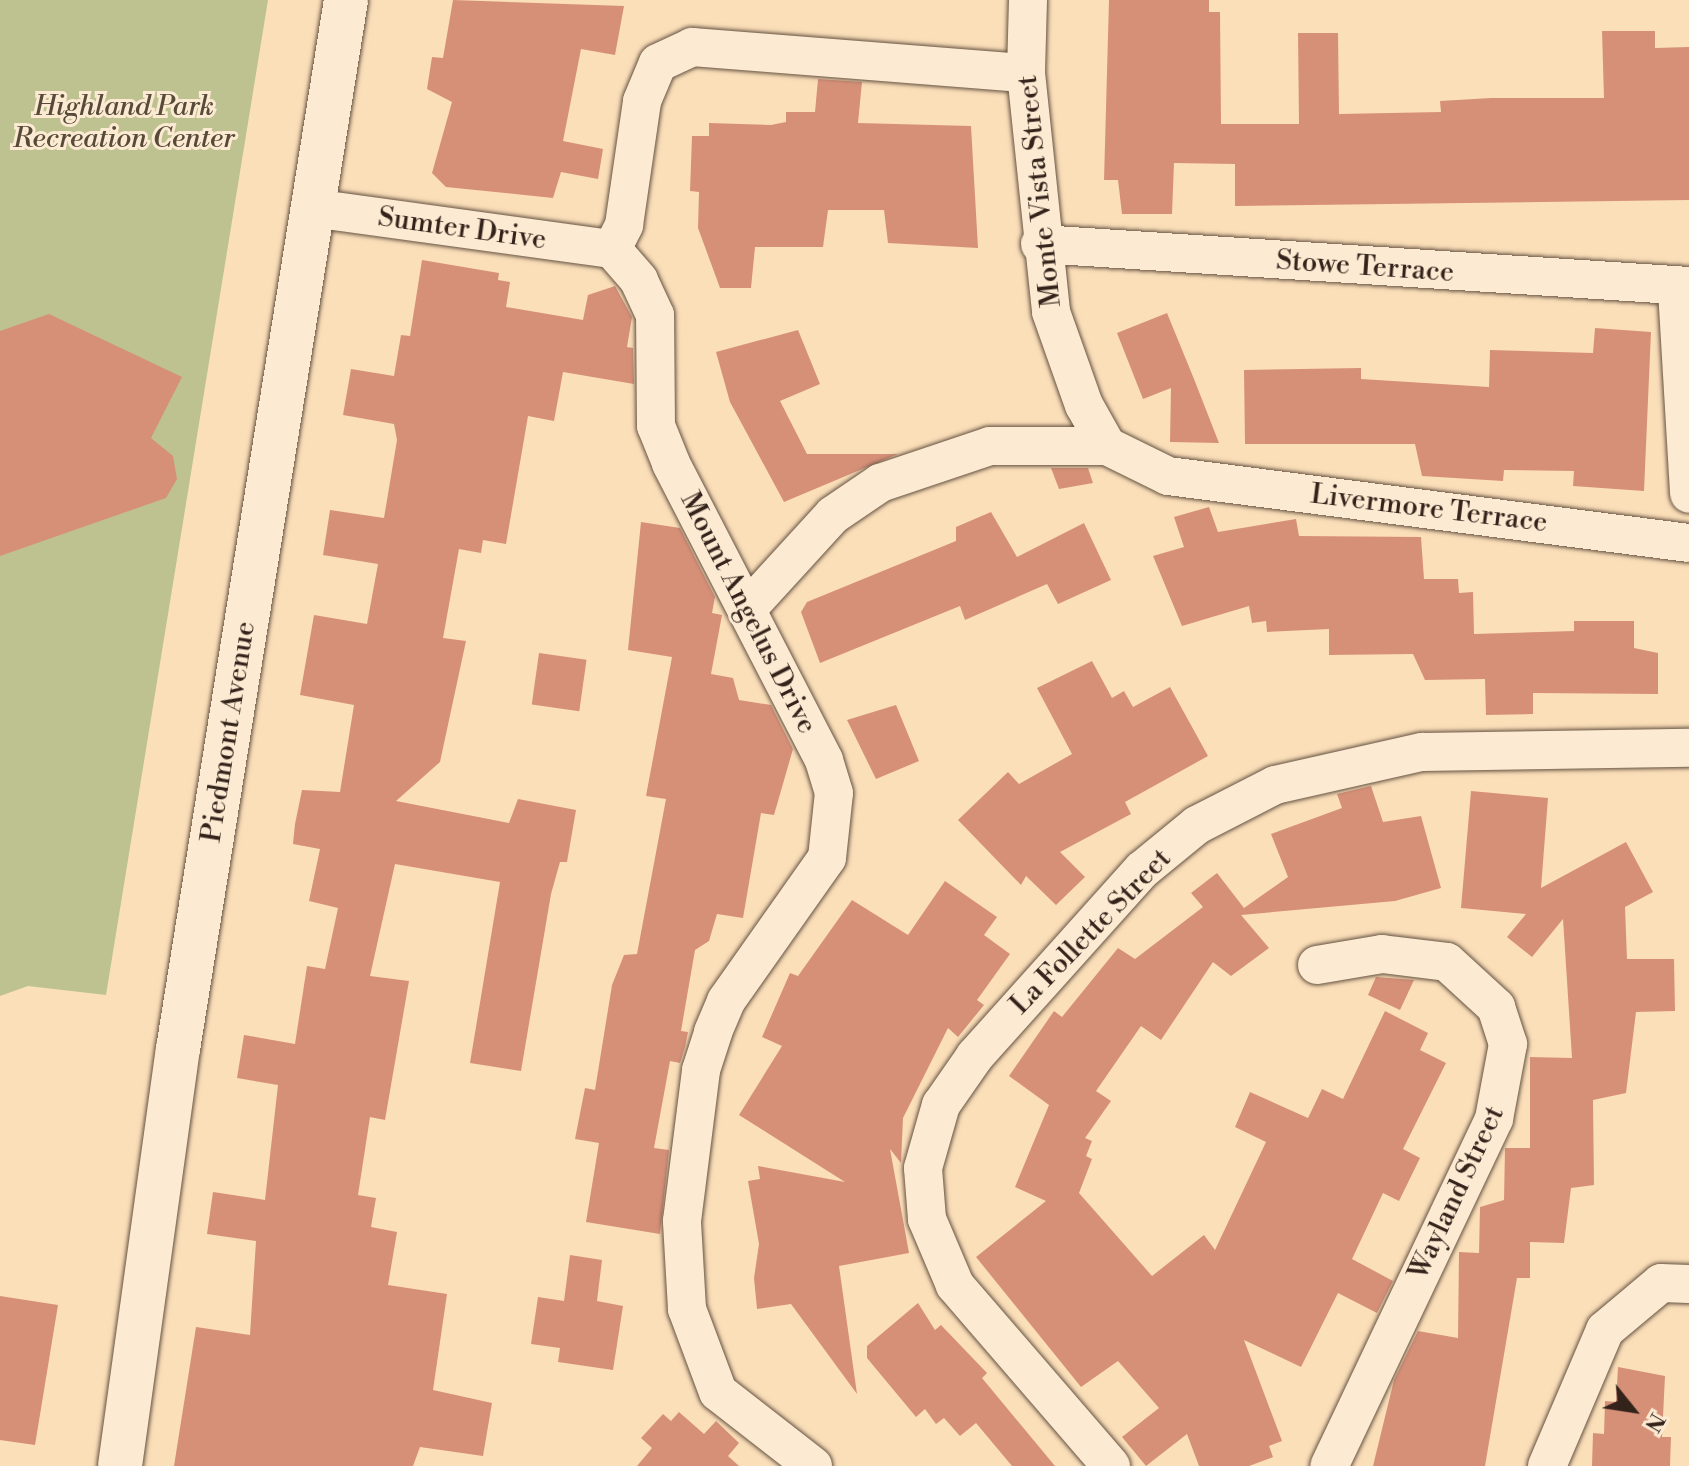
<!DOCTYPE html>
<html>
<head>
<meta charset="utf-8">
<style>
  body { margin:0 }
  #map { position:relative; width:1689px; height:1466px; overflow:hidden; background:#fbdfb9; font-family:"Libre Bodoni",serif }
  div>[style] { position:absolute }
  .green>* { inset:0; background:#bdc290 }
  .building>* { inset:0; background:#d79078; transform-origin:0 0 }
  .roads { filter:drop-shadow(0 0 2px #655242) drop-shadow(0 0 2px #655242) }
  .minor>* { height:38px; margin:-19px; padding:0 19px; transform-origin:19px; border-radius:19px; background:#fcead2 }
  .tertiary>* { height:44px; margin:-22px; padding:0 22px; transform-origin:22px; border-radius:22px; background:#fcead2 }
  span { translate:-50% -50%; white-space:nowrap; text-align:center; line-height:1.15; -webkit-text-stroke:6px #fcead2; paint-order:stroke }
  .park-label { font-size:28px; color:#564b38; font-style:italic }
  .street-label { font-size:28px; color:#33231b }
  .north { position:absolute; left:1593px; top:1370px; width:80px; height:80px; -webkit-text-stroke:6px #fcead2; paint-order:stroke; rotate:120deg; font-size:22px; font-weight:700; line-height:32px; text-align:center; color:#33231b }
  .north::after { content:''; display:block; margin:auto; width:28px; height:36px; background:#33231b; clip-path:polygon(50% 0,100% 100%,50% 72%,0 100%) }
</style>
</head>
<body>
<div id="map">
  <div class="green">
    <i style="clip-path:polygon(0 0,268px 0,106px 995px,28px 986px,0 996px)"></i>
  </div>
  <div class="building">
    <i style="clip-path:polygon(453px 0,624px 6px,615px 55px,581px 49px,563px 141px,603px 149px,598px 179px,561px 172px,553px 198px,446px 187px,432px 173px,452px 102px,427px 89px,432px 57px,443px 58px)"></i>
    <i style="clip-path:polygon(1109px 0,1209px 0,1209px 12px,1220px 12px,1221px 124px,1299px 124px,1298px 33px,1338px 33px,1339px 114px,1441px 112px,1440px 101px,1491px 98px,1604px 98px,1602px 31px,1655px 31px,1655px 48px,1689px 47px,1689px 200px,1235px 206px,1235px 164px,1174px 163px,1172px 214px,1122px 214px,1118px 180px,1104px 180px)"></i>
    <i style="clip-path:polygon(818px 79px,862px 82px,858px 123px,971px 126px,978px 248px,888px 243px,884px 210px,828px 210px,823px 247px,755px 247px,751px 288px,720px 288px,698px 228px,699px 192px,690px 191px,692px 136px,709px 136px,709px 123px,771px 125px,786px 122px,786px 112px,815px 112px)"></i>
    <i style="clip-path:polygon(422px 260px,499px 273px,498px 280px,510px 282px,506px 307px,583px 320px,588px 295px,615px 286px,632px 317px,627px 347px,633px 348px,634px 384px,563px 372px,554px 421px,528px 416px,506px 544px,483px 540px,481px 553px,459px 549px,443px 638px,466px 641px,440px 762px,396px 801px,509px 823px,518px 799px,576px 810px,567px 862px,560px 862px,551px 894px,521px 1071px,470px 1063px,500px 882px,395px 864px,370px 976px,409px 981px,385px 1120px,370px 1117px,358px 1195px,376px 1198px,371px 1227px,397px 1232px,388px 1285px,447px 1294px,433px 1390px,492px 1403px,483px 1456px,420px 1447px,413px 1466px,174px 1466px,196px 1327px,250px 1335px,256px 1241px,207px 1234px,213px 1192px,265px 1200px,278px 1085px,237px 1078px,244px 1035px,295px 1044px,307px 966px,325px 969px,338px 908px,309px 901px,320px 849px,293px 844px,295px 824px,302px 790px,340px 792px,354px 705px,300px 695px,314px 615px,367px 624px,378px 564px,323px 555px,330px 510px,384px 518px,397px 440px,394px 424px,343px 415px,351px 369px,394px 376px,401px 335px,410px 336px)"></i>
    <i style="clip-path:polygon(1167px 313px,1194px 379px,1219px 443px,1170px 442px,1171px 388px,1143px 399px,1117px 333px)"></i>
    <i style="clip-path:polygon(49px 314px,182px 377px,151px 438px,173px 456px,177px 479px,166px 498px,0 556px,0 331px)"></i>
    <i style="clip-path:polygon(1595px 328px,1651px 332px,1644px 491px,1573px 486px,1574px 471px,1504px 470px,1503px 481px,1422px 476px,1415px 444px,1245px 444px,1244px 370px,1361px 368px,1361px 379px,1489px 387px,1490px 350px,1593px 353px)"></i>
    <i style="clip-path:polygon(798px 330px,820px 384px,780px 401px,807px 454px,898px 454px,784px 502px,730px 402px,716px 352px)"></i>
    <i style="clip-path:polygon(1051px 468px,1088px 468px,1093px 483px,1059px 489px)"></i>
    <i style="clip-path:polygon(1209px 507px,1218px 532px,1296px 519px,1299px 536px,1421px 537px,1424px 579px,1458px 579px,1459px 593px,1473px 592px,1474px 634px,1574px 631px,1574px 621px,1634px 621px,1634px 648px,1658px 653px,1658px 694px,1533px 693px,1533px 714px,1486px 715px,1485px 679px,1425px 680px,1413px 654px,1329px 655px,1329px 629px,1267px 632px,1266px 621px,1252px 623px,1249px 606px,1182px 626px,1153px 556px,1184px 547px,1174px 517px)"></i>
    <i style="clip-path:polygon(991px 512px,1017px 557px,1084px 523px,1111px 580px,1058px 604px,1047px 584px,965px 620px,960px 606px,820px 663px,801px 612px,807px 602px,956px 541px,956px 527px)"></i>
    <i style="clip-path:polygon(641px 522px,680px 528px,715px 597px,712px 613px,722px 615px,711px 674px,733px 678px,739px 700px,771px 705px,793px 749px,774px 815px,761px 813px,743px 918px,717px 914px,709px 941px,695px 950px,681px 1031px,688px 1032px,685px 1047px,680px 1063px,670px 1061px,654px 1148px,669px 1150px,660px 1234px,586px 1222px,599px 1143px,575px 1139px,585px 1088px,595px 1090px,612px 985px,624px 955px,637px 954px,666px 799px,646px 796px,672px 657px,628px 650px)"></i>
    <i style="left:539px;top:653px;width:48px;height:52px;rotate:8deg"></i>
    <i style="clip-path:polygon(1092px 661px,1112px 698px,1124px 691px,1133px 707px,1170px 687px,1208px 756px,1125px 802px,1131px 814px,1060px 852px,1085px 877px,1056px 905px,1026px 876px,1021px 885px,958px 820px,1008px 772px,1019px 784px,1072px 754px,1037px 688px)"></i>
    <i style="clip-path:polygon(896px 705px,919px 761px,876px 779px,847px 720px)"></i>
    <i style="clip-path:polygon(1371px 786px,1383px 822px,1421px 816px,1441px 888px,1395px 901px,1241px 915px,1269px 948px,1231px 976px,1213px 962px,1161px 1040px,1141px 1026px,1096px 1091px,1111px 1101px,1085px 1138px,1092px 1141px,1086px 1156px,1092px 1159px,1079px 1193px,1152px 1276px,1204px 1235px,1215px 1250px,1266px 1142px,1235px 1127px,1250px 1092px,1308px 1118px,1322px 1089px,1343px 1099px,1385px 1011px,1428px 1033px,1420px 1050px,1446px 1063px,1403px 1149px,1420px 1158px,1399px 1201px,1383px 1193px,1352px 1259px,1393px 1281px,1377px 1313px,1338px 1293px,1301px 1367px,1244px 1340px,1282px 1441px,1269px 1446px,1273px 1457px,1249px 1466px,1199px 1466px,1187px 1434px,1146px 1466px,1122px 1437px,1159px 1408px,1118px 1361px,1081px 1387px,976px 1257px,1046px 1201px,1015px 1187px,1049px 1105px,1009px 1076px,1054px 1011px,1062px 1017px,1118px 948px,1135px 959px,1203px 907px,1191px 893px,1217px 873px,1244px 908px,1288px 877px,1271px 834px,1342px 808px,1337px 794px)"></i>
    <i style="clip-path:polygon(1471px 791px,1548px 798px,1541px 888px,1626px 842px,1653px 892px,1625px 907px,1627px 959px,1674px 959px,1675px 1011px,1636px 1012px,1626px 1093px,1593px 1100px,1594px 1185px,1571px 1188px,1564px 1243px,1530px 1242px,1530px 1278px,1517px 1278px,1485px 1466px,1373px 1466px,1394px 1380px,1418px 1331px,1458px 1338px,1459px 1252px,1479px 1253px,1480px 1207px,1504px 1200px,1505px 1148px,1530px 1148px,1530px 1057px,1572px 1058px,1563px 919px,1532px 957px,1507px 937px,1526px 914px,1461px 908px)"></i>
    <i style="clip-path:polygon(945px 881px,997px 917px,984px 935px,1010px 954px,977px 1000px,984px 1005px,958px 1037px,948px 1028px,903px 1118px,901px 1163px,890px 1149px,909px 1253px,839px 1266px,857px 1394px,791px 1304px,757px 1309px,754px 1278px,759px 1244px,748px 1181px,760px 1179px,758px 1166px,845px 1182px,739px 1115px,782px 1046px,762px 1037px,790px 973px,798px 976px,852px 900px,908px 935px)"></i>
    <i style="clip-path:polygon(1376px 977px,1414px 980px,1400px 1010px,1368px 995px)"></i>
    <i style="clip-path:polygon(570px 1255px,602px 1260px,597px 1301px,623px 1306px,613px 1370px,558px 1362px,560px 1348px,531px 1344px,538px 1297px,564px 1301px)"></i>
    <i style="clip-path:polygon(0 1296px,58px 1305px,35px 1445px,0 1440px)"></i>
    <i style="clip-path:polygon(918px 1303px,935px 1330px,941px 1325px,987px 1373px,982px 1378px,1055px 1466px,1012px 1466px,976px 1423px,960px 1436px,944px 1418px,936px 1424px,925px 1409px,916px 1417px,867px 1358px,867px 1346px)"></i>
    <i style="clip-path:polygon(1618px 1367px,1665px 1376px,1662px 1437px,1671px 1437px,1670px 1466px,1592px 1466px,1593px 1433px,1604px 1434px,1605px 1401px,1616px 1402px)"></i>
    <i style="clip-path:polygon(679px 1412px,704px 1434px,716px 1421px,739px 1443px,728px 1456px,739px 1466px,637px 1466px,652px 1448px,641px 1438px,663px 1414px,671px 1421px)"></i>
  </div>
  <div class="roads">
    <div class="minor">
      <i style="left:1028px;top:0;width:73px;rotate:91.6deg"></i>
      <i style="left:1026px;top:73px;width:240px;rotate:84deg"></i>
      <i style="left:1051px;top:312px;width:99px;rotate:70.5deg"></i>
      <i style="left:1084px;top:405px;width:47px;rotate:60.7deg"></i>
      <i style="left:1107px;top:446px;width:68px;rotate:26.2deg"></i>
      <i style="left:1168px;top:476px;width:525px;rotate:7.33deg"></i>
      <i style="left:312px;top:208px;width:303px;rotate:7.8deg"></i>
      <i style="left:1040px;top:244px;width:650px;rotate:3.7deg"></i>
      <i style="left:1677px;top:290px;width:204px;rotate:86.6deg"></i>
      <i style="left:748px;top:608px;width:126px;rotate:-47.6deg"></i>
      <i style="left:833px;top:515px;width:57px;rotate:-34.2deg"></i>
      <i style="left:880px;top:483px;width:116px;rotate:-18.6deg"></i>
      <i style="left:990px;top:446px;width:117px"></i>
      <i style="left:1317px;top:965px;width:66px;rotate:-9.6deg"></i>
      <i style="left:1382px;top:954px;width:65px;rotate:7deg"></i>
      <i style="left:1447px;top:962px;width:67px;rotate:42.6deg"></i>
      <i style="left:1496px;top:1007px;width:39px;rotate:72deg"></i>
      <i style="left:1508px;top:1044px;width:76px;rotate:100.6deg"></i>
      <i style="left:1494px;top:1119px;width:384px;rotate:115.4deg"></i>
      <i style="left:813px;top:1466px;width:120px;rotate:-142.1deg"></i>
      <i style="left:718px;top:1392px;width:89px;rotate:-110.5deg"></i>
      <i style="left:687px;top:1309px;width:88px;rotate:-93.3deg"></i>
      <i style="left:682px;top:1221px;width:152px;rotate:-82.8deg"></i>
      <i style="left:701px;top:1070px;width:40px;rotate:-72deg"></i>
      <i style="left:713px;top:1032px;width:34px;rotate:-67deg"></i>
      <i style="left:726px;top:1001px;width:175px;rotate:-54.8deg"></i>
      <i style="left:827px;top:858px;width:65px;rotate:-83.9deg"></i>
      <i style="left:834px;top:793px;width:34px;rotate:-107deg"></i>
      <i style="left:824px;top:760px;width:334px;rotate:-117.3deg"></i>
      <i style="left:671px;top:463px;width:40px;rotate:-112deg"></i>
      <i style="left:656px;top:426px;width:111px;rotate:-90.5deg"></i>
      <i style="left:655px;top:315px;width:38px;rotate:-115deg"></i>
      <i style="left:639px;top:280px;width:41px;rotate:-131.1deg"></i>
      <i style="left:612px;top:249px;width:27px;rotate:-63deg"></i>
      <i style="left:624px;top:225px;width:125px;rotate:-81.7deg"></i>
      <i style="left:642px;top:101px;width:41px;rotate:-67.2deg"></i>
      <i style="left:658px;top:63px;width:38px;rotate:-25deg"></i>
      <i style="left:692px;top:47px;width:335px;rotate:4.5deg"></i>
      <i style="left:1111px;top:1466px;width:239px;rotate:-130.8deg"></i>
      <i style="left:955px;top:1285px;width:72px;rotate:-113deg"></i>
      <i style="left:927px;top:1219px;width:51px;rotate:-94.5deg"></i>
      <i style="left:923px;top:1168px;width:66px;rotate:-74.1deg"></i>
      <i style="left:941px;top:1105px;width:60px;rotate:-55.2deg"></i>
      <i style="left:975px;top:1056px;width:250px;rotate:-48.1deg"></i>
      <i style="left:1142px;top:870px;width:71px;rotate:-39.3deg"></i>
      <i style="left:1197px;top:825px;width:88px;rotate:-27.1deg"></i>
      <i style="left:1275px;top:785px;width:151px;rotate:-12.7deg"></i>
      <i style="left:1422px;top:752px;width:267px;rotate:-0.9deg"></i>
      <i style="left:1547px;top:1466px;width:148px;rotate:-66.9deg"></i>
      <i style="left:1605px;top:1330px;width:73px;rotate:-40deg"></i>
      <i style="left:1661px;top:1283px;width:28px;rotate:2deg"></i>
    </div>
    <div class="tertiary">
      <i style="left:120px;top:1466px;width:421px;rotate:-82.1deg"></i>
      <i style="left:178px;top:1049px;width:1062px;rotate:-80.9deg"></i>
    </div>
  </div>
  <div class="park-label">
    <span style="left:124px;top:123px">Highland Park<br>Recreation Center</span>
  </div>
  <div class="street-label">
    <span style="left:1040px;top:191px;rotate:-96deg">Monte Vista Street</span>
    <span style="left:462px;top:229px;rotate:8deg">Sumter Drive</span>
    <span style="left:1365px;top:267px;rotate:4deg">Stowe Terrace</span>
    <span style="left:1429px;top:509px;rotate:7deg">Livermore Terrace</span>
    <span style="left:748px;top:613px;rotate:63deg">Mount Angelus Drive</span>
    <span style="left:229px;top:732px;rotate:-81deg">Piedmont Avenue</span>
    <span style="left:1091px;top:932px;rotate:-46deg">La Follette Street</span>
    <span style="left:1457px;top:1193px;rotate:-65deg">Wayland Street</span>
  </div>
  <div class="north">N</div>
</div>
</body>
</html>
